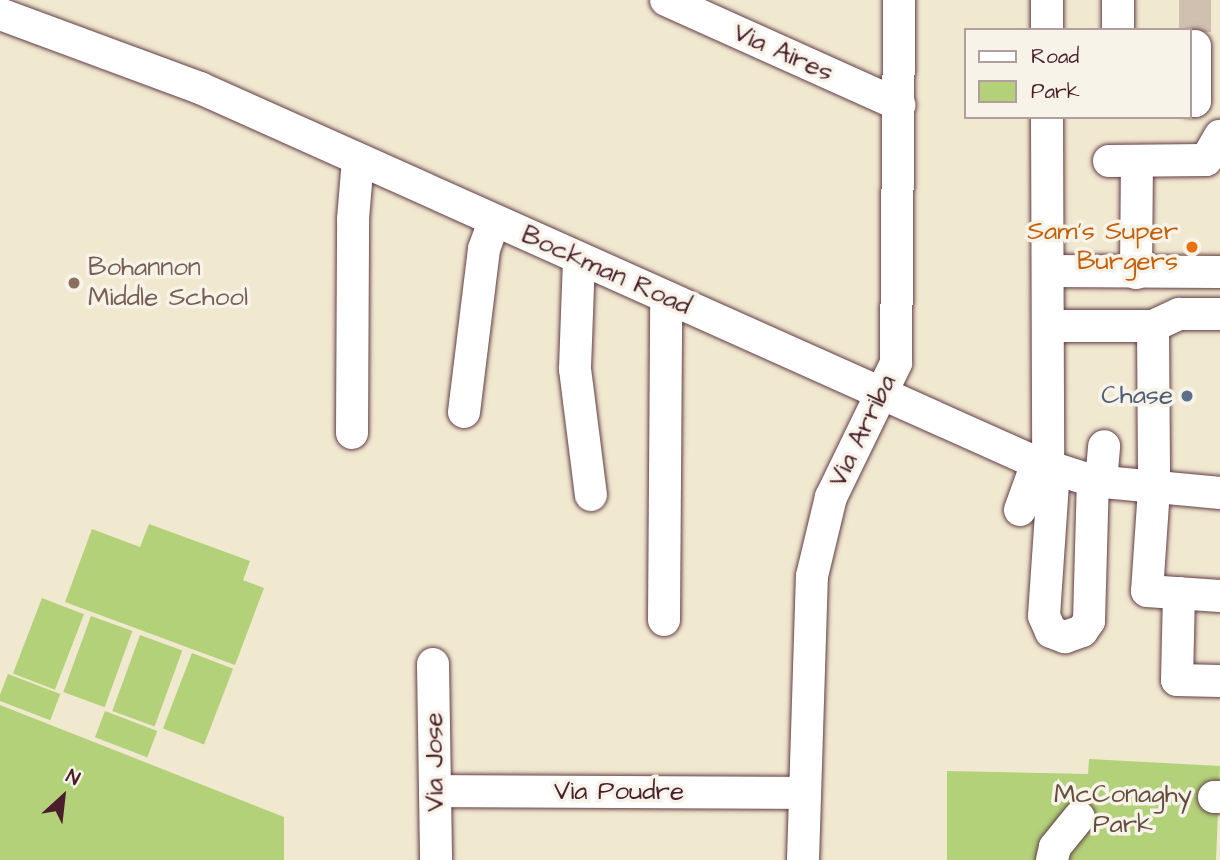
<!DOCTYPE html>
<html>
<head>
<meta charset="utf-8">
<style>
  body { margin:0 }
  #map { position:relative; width:1220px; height:860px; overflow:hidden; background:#f1e8d0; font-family:"Architects Daughter",sans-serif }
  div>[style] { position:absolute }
  .green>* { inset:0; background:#b2d178; transform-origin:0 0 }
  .minor-tunnel>* { height:32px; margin-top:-16px; transform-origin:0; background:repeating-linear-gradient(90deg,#d0c0af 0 32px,transparent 0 48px) }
  .roads { filter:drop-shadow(0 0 2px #633d44) drop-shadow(0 0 2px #633d44) }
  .minor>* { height:32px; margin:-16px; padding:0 16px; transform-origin:16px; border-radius:16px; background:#fff }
  .dots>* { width:19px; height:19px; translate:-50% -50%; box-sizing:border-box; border:4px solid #f7f3e8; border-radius:50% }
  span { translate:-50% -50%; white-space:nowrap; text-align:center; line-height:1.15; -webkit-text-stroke:7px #f7f3e8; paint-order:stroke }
  .street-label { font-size:26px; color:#4a1f2b }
  .food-label { font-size:26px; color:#c56008 }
  .right { translate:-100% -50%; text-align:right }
  .education-label { font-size:26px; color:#785e54 }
  .left { translate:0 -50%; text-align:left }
  .service-label { font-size:26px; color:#4e5e75 }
  .park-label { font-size:26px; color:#644c3e }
  .legend { position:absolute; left:964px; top:28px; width:228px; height:91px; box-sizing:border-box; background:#f7f3e8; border:2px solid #b29e9c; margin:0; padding:9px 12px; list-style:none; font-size:21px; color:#4a1f2b }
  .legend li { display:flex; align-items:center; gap:14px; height:35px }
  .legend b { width:35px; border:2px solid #b29e9c }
  .north { position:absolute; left:28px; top:762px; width:70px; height:70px; -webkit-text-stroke:5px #f7f3e8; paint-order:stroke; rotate:27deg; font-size:19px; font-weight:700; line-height:28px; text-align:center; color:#4a1f2b }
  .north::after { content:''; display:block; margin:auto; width:24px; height:32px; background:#4a1f2b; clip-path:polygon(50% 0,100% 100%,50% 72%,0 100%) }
</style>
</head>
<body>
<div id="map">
  <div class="green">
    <i style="clip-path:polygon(149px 524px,250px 561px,243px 580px,264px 588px,235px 665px,65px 602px,92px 529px,140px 547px)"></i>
    <i style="left:42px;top:598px;width:45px;height:81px;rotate:21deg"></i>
    <i style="left:91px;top:616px;width:44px;height:81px;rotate:20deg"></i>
    <i style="left:140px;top:635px;width:45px;height:81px;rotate:20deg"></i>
    <i style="left:192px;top:653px;width:44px;height:81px;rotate:21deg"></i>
    <i style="left:8px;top:674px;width:56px;height:28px;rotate:21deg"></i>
    <i style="clip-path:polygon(0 705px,284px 817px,284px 860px,0 860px)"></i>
    <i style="left:105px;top:711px;width:56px;height:28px;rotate:21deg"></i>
    <i style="clip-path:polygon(1089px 759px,1220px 766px,1216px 860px,947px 860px,947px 771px,1088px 774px)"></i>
  </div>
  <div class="minor-tunnel">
    <i style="left:1195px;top:0;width:46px;rotate:90deg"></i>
  </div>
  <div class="roads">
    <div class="minor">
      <i style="left:666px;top:0;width:256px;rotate:24.2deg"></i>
      <i style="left:1047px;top:0;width:30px;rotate:90deg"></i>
      <i style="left:0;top:14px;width:213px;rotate:20.3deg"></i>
      <i style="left:200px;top:88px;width:917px;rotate:24.13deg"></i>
      <i style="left:1037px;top:463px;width:59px;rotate:17.8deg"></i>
      <i style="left:1093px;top:481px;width:128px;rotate:5.4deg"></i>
      <i style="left:1118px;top:30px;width:30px;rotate:-90deg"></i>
      <i style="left:1190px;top:101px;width:5px"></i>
      <i style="left:1195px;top:101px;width:55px;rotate:-90deg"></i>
      <i style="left:1047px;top:117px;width:350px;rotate:89.8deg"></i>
      <i style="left:1109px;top:161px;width:97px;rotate:-0.6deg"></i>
      <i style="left:1206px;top:160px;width:28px;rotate:-60deg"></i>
      <i style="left:579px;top:259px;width:110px;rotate:92.1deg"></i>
      <i style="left:575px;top:369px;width:127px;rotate:82.8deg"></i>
      <i style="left:1050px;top:271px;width:170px;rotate:0.3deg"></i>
      <i style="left:1136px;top:273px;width:112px;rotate:-89.5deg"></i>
      <i style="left:1051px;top:326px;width:102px"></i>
      <i style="left:1153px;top:326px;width:29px;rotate:-25deg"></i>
      <i style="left:1179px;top:314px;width:41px"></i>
      <i style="left:1153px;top:326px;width:163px;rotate:89.6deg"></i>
      <i style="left:1154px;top:489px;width:102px;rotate:93.9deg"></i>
      <i style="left:1147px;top:591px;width:73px;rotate:3.9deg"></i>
      <i style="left:464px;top:412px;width:164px;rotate:-83deg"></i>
      <i style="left:484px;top:249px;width:30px;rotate:-70deg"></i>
      <i style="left:352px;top:433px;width:214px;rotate:-89.7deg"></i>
      <i style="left:353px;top:219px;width:59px;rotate:-85.2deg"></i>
      <i style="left:1054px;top:469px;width:147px;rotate:93.9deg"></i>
      <i style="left:1044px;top:616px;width:17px;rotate:66deg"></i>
      <i style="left:1051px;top:632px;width:15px;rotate:20deg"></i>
      <i style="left:1065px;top:637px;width:18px;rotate:-19deg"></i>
      <i style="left:1082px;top:631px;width:12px;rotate:-55deg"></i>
      <i style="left:1089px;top:621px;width:140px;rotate:-88.4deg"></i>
      <i style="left:1101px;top:482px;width:36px;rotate:-85deg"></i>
      <i style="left:1020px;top:510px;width:50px;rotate:-70.1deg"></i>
      <i style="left:1179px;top:593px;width:87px;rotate:91.3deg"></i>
      <i style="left:1177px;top:680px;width:43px;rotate:1.3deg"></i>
      <i style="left:664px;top:620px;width:321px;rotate:-89.6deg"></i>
      <i style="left:433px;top:664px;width:196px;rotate:89.1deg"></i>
      <i style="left:436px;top:791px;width:367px;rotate:0.3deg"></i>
      <i style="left:1214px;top:797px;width:6px"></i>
      <i style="left:803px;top:860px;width:284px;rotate:-88.2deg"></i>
      <i style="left:812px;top:576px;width:81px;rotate:-76.5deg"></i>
      <i style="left:831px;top:497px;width:149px;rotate:-64.1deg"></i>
      <i style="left:896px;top:363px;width:363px;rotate:-89.5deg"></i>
      <i style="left:1052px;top:860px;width:13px;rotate:-77deg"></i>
      <i style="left:1055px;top:847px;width:38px;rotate:-51deg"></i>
    </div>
  </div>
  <div class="dots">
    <i style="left:1192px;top:247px;background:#e8710a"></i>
    <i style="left:74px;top:283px;background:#8d6e63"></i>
    <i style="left:1187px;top:396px;background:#5c6f8a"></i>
  </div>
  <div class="street-label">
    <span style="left:783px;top:53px;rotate:24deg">Via Aires</span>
    <span style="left:606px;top:271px;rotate:24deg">Bockman Road</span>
    <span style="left:863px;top:431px;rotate:-64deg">Via Arriba</span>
    <span style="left:435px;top:762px;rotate:-91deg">Via Jose</span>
    <span style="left:619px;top:792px">Via Poudre</span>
  </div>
  <div class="food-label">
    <span class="right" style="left:1178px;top:247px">Sam's Super<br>Burgers</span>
  </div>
  <div class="education-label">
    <span class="left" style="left:88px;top:283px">Bohannon<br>Middle School</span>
  </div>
  <div class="service-label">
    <span class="right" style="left:1173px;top:396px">Chase</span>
  </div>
  <div class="park-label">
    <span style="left:1123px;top:810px">McConaghy<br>Park</span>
  </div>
  <ul class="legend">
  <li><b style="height:9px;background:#fff"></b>Road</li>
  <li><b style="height:19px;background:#b2d178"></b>Park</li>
  </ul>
  <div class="north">N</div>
</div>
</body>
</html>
